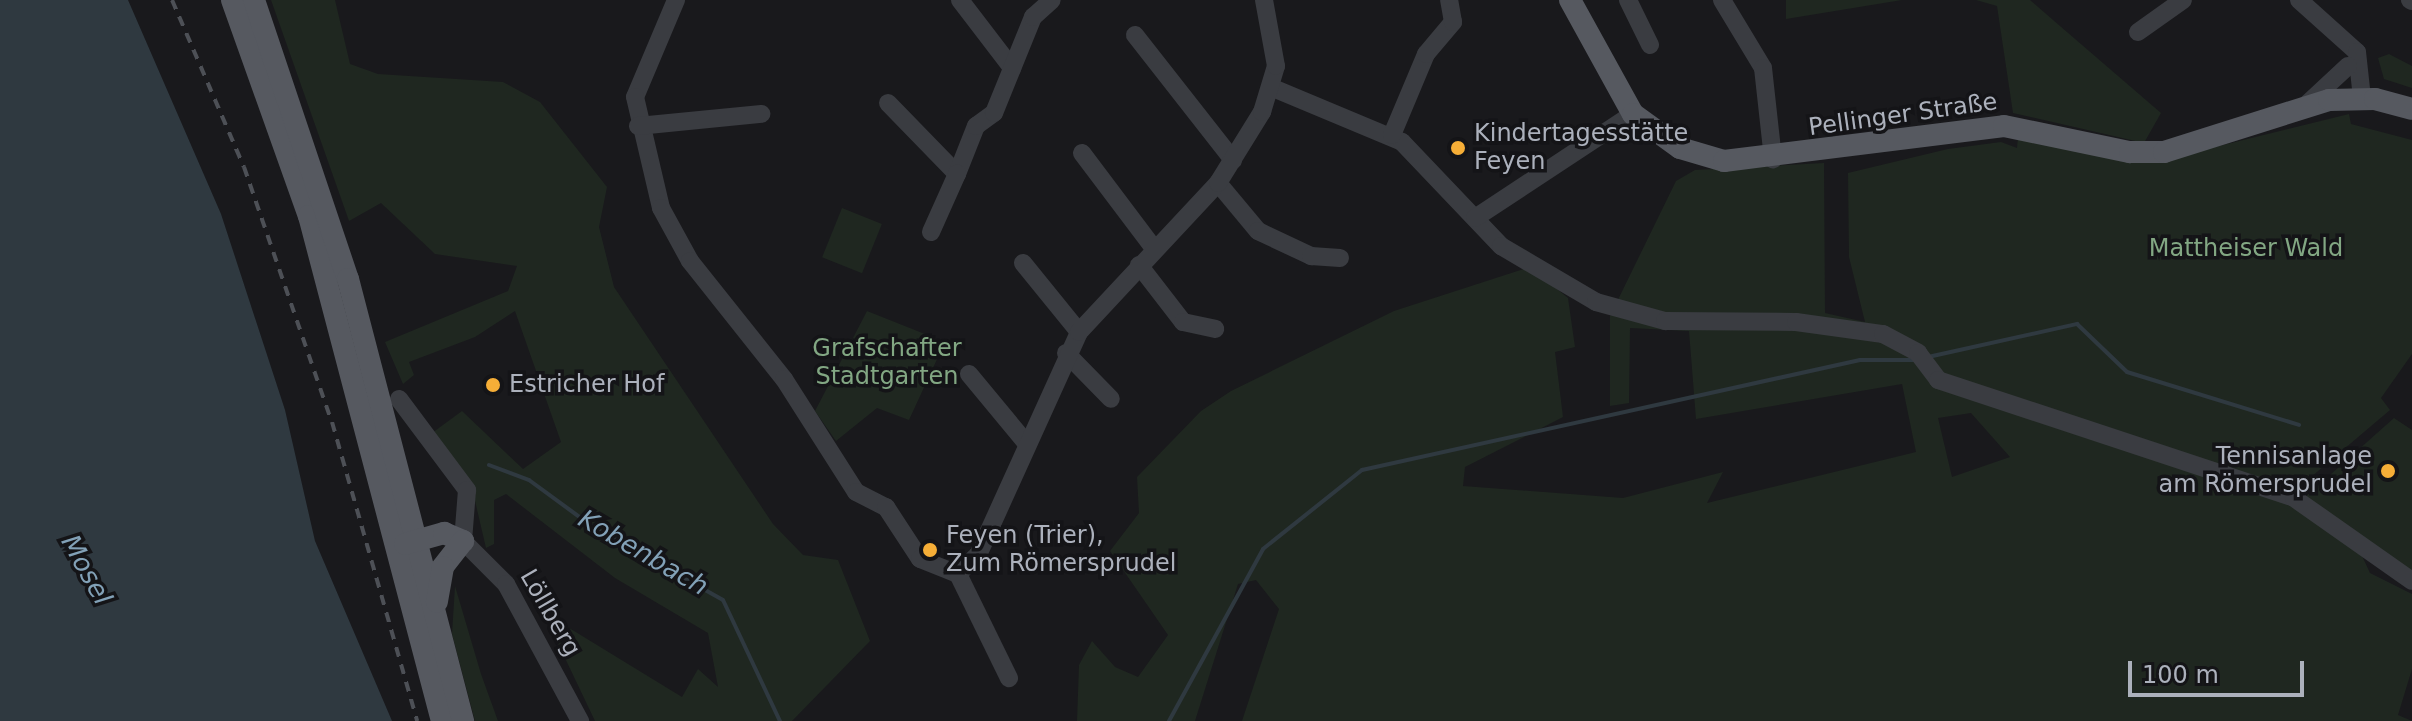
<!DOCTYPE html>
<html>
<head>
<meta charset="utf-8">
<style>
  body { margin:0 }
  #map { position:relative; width:2412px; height:721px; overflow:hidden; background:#19191c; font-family:"DejaVu Sans",sans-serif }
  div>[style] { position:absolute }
  .green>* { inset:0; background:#1f2720; transform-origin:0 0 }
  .water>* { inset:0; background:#2f3940 }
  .stream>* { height:4px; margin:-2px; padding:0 2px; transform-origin:2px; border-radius:2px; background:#2f3940 }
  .minor>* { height:18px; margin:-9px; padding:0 9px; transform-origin:9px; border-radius:9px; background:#3a3c41 }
  .major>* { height:22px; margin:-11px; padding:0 11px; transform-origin:11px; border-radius:11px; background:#565960 }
  .rail>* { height:4px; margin-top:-2px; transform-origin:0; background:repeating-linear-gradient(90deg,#4d5056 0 10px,transparent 0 18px) }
  .dots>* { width:22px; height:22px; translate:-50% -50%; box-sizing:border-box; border:4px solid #141417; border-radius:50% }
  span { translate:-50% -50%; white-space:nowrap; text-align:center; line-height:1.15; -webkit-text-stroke:7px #141417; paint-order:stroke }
  .street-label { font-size:24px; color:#acb1bc }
  .poi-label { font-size:24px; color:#acb1bc }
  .left { translate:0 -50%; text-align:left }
  .right { translate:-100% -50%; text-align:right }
  .park-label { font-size:24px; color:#82a783 }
  .water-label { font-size:26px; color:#82a1b7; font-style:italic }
  .scale { position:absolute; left:2128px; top:661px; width:176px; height:36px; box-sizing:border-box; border:4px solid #acb1bc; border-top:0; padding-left:10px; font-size:24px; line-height:28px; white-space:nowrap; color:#acb1bc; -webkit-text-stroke:6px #141417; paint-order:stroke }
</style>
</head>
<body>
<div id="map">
  <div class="green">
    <i style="clip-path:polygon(271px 0,335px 0,350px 64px,378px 74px,503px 82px,540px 102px,607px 187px,599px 227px,614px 287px,773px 524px,803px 555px,838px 560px,870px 641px,792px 721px,595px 721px,543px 612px,682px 697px,698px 669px,718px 687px,708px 633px,615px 578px,506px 494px,494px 500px,494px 544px,486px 548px,472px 488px,432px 433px,462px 411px,523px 469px,561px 442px,515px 311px,475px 337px,409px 362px,414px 375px,403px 384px,385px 342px,508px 291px,517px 266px,435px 254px,381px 203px,349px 221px)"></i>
    <i style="clip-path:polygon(1786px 0,1902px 0,1786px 19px)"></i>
    <i style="clip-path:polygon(1976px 0,2030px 0,2060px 26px,2161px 113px,2144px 143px,2013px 113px,1997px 6px)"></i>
    <i style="clip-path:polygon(2389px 54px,2412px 66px,2412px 88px,2384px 79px,2378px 58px)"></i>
    <i style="clip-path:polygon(evenodd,2349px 114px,2351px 124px,2412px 140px,2412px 354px,2381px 398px,2390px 410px,2304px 483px,2274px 484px,2358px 547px,2370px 573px,2412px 594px,2412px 669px,2398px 715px,2412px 721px,1242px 721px,1279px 609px,1256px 580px,1238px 584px,1195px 721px,1077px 721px,1079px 665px,1092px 641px,1115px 667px,1138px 677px,1168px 635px,1110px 551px,1139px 513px,1137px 477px,1201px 411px,1231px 391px,1394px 311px,1530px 267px,1568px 298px,1575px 347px,1555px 352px,1563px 417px,1465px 467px,1463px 486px,1623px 498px,1723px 472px,1707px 503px,1916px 452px,1902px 384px,1696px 419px,1689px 331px,1630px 328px,1629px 403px,1610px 406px,1610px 316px,1676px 181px,1695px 170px,1824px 163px,1825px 313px,1865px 322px,1849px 257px,1848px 173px,1948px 149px,2001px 142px,2017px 148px,2018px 137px,2150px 163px,2349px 114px,1971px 413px,2010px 457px,1952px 477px,1938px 418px,1971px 413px)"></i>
    <i style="left:842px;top:208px;width:43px;height:53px;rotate:22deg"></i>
    <i style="clip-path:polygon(867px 311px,945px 342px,909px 420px,877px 408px,836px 441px,815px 411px)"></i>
    <i style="clip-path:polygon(2394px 418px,2412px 430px,2412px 575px,2303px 499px)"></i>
    <i style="clip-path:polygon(455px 586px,481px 674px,498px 721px,475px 721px,452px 634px)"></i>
  </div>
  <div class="water">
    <i style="clip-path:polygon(0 0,128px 0,221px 214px,285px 410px,315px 541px,392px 721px,0 721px)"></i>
  </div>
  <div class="stream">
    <i style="left:1928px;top:357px;width:153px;rotate:-12.5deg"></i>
    <i style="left:2077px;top:324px;width:69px;rotate:43.8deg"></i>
    <i style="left:2127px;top:372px;width:180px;rotate:17.1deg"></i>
    <i style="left:489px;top:465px;width:43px;rotate:20.6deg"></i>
    <i style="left:529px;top:480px;width:83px;rotate:36.2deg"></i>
    <i style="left:596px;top:529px;width:145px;rotate:29.2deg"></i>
    <i style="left:723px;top:600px;width:134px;rotate:64.8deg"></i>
    <i style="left:1169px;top:721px;width:196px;rotate:-61.3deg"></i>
    <i style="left:1263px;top:549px;width:127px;rotate:-38.6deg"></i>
    <i style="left:1362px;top:470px;width:510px;rotate:-12.46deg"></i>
    <i style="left:1860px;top:360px;width:55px"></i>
  </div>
  <div class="minor">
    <i style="left:676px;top:0;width:105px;rotate:112.9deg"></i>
    <i style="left:635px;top:97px;width:114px;rotate:76.8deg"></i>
    <i style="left:661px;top:208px;width:60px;rotate:61.3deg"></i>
    <i style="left:690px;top:261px;width:151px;rotate:51.5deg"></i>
    <i style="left:784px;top:379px;width:134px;rotate:57.5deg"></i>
    <i style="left:856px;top:492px;width:34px;rotate:27deg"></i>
    <i style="left:886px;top:507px;width:62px;rotate:56.8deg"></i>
    <i style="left:920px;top:559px;width:41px;rotate:21.5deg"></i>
    <i style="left:960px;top:0;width:86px;rotate:52.6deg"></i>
    <i style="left:1628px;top:0;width:50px;rotate:63.9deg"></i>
    <i style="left:1722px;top:0;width:79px;rotate:58.9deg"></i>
    <i style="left:1763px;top:68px;width:92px;rotate:83.7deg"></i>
    <i style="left:2299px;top:0;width:78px;rotate:41.9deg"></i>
    <i style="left:2357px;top:52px;width:46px;rotate:83.8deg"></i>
    <i style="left:2410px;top:0;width:2px;rotate:27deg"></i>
    <i style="left:2138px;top:32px;width:55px;rotate:-35.4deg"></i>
    <i style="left:1135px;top:35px;width:159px;rotate:51.9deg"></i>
    <i style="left:1273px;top:88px;width:140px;rotate:22.7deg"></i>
    <i style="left:1402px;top:142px;width:144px;rotate:46.4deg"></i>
    <i style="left:1501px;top:246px;width:110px;rotate:30.5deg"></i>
    <i style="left:1596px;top:302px;width:72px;rotate:15.4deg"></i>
    <i style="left:1665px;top:321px;width:131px;rotate:0.4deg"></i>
    <i style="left:1796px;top:322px;width:88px;rotate:7.9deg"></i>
    <i style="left:1883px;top:334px;width:40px;rotate:28deg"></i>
    <i style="left:1918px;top:353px;width:34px;rotate:53deg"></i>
    <i style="left:1938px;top:380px;width:375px;rotate:18.3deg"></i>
    <i style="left:2294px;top:498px;width:144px;rotate:35.1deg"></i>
    <i style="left:888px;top:103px;width:99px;rotate:45.8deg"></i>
    <i style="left:957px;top:174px;width:52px;rotate:-68.4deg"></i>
    <i style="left:976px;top:126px;width:22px;rotate:-36deg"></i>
    <i style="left:994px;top:113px;width:104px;rotate:-67.9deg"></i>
    <i style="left:1033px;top:17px;width:25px;rotate:-42deg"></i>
    <i style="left:2307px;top:104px;width:56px;rotate:-42.8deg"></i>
    <i style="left:638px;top:126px;width:124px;rotate:-5.6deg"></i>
    <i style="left:1392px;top:135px;width:88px;rotate:-67.2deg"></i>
    <i style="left:1426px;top:54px;width:42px;rotate:-49.8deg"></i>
    <i style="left:1453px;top:22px;width:22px;rotate:-100deg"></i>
    <i style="left:1082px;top:153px;width:121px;rotate:53deg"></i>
    <i style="left:1218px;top:183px;width:62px;rotate:50.2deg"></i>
    <i style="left:1258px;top:231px;width:59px;rotate:25.3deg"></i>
    <i style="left:1311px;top:256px;width:29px;rotate:4deg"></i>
    <i style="left:1475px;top:218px;width:189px;rotate:-33.4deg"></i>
    <i style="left:931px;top:232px;width:64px;rotate:-65.9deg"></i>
    <i style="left:1023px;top:263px;width:89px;rotate:50.9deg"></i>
    <i style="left:1139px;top:265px;width:72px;rotate:52.3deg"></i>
    <i style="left:1183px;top:322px;width:33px;rotate:12deg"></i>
    <i style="left:1066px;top:353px;width:64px;rotate:45.6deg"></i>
    <i style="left:969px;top:374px;width:89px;rotate:50.4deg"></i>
    <i style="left:399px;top:399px;width:114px;rotate:53.2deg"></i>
    <i style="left:467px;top:490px;width:51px;rotate:94.5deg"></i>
    <i style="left:463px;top:541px;width:61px;rotate:45deg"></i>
    <i style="left:506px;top:584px;width:156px;rotate:61.6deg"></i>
    <i style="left:958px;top:574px;width:28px;rotate:-44deg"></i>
    <i style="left:978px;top:555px;width:245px;rotate:-65.6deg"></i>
    <i style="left:1079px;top:332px;width:204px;rotate:-47deg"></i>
    <i style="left:1218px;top:183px;width:84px;rotate:-58.2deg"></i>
    <i style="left:1262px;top:112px;width:48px;rotate:-73.1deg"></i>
    <i style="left:1276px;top:66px;width:67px;rotate:-100.3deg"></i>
    <i style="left:958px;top:574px;width:116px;rotate:63.9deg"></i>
  </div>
  <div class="major">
    <i style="left:232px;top:0;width:229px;rotate:70.4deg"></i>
    <i style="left:309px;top:216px;width:522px;rotate:75.25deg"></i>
    <i style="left:254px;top:0;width:294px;rotate:71.4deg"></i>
    <i style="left:348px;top:279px;width:457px;rotate:75.4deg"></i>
    <i style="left:1570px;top:0;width:130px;rotate:61.1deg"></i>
    <i style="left:1633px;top:114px;width:58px;rotate:35.9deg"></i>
    <i style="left:1680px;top:148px;width:46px;rotate:16.5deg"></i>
    <i style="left:1724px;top:161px;width:282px;rotate:-7.1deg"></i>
    <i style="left:2004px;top:126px;width:129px;rotate:11.7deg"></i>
    <i style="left:2130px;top:152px;width:34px"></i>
    <i style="left:2164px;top:152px;width:173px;rotate:-17.5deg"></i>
    <i style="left:2329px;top:100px;width:46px;rotate:-1.2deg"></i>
    <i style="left:2375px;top:99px;width:38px;rotate:15deg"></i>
    <i style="left:405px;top:544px;width:41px;rotate:-15.8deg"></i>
    <i style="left:444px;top:533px;width:21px;rotate:23deg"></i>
    <i style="left:463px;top:541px;width:33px;rotate:128deg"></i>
    <i style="left:443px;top:567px;width:35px;rotate:100deg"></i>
  </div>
  <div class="rail">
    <i style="left:172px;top:0;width:182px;rotate:66.7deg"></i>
    <i style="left:244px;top:167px;width:270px;rotate:71deg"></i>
    <i style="left:332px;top:422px;width:311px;rotate:74.1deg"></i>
  </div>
  <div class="dots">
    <i style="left:1458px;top:148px;background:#f6ae37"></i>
    <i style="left:493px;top:385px;background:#f6ae37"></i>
    <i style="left:2388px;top:471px;background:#f6ae37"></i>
    <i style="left:930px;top:550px;background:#f6ae37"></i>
  </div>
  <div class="street-label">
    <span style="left:1903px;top:115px;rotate:-8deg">Pellinger Straße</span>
    <span style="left:550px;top:613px;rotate:60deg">Löllberg</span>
  </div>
  <div class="poi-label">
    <span class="left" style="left:1474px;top:148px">Kindertagesstätte<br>Feyen</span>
    <span class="left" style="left:509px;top:385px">Estricher Hof</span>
    <span class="right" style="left:2372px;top:471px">Tennisanlage<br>am Römersprudel</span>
    <span class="left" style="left:946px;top:550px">Feyen (Trier),<br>Zum Römersprudel</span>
  </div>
  <div class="park-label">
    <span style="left:2246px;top:249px">Mattheiser Wald</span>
    <span style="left:887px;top:363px">Grafschafter<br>Stadtgarten</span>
  </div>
  <div class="water-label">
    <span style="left:643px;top:553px;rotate:30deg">Kobenbach</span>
    <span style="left:86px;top:570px;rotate:61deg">Mosel</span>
  </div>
  <div class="scale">100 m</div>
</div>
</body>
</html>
